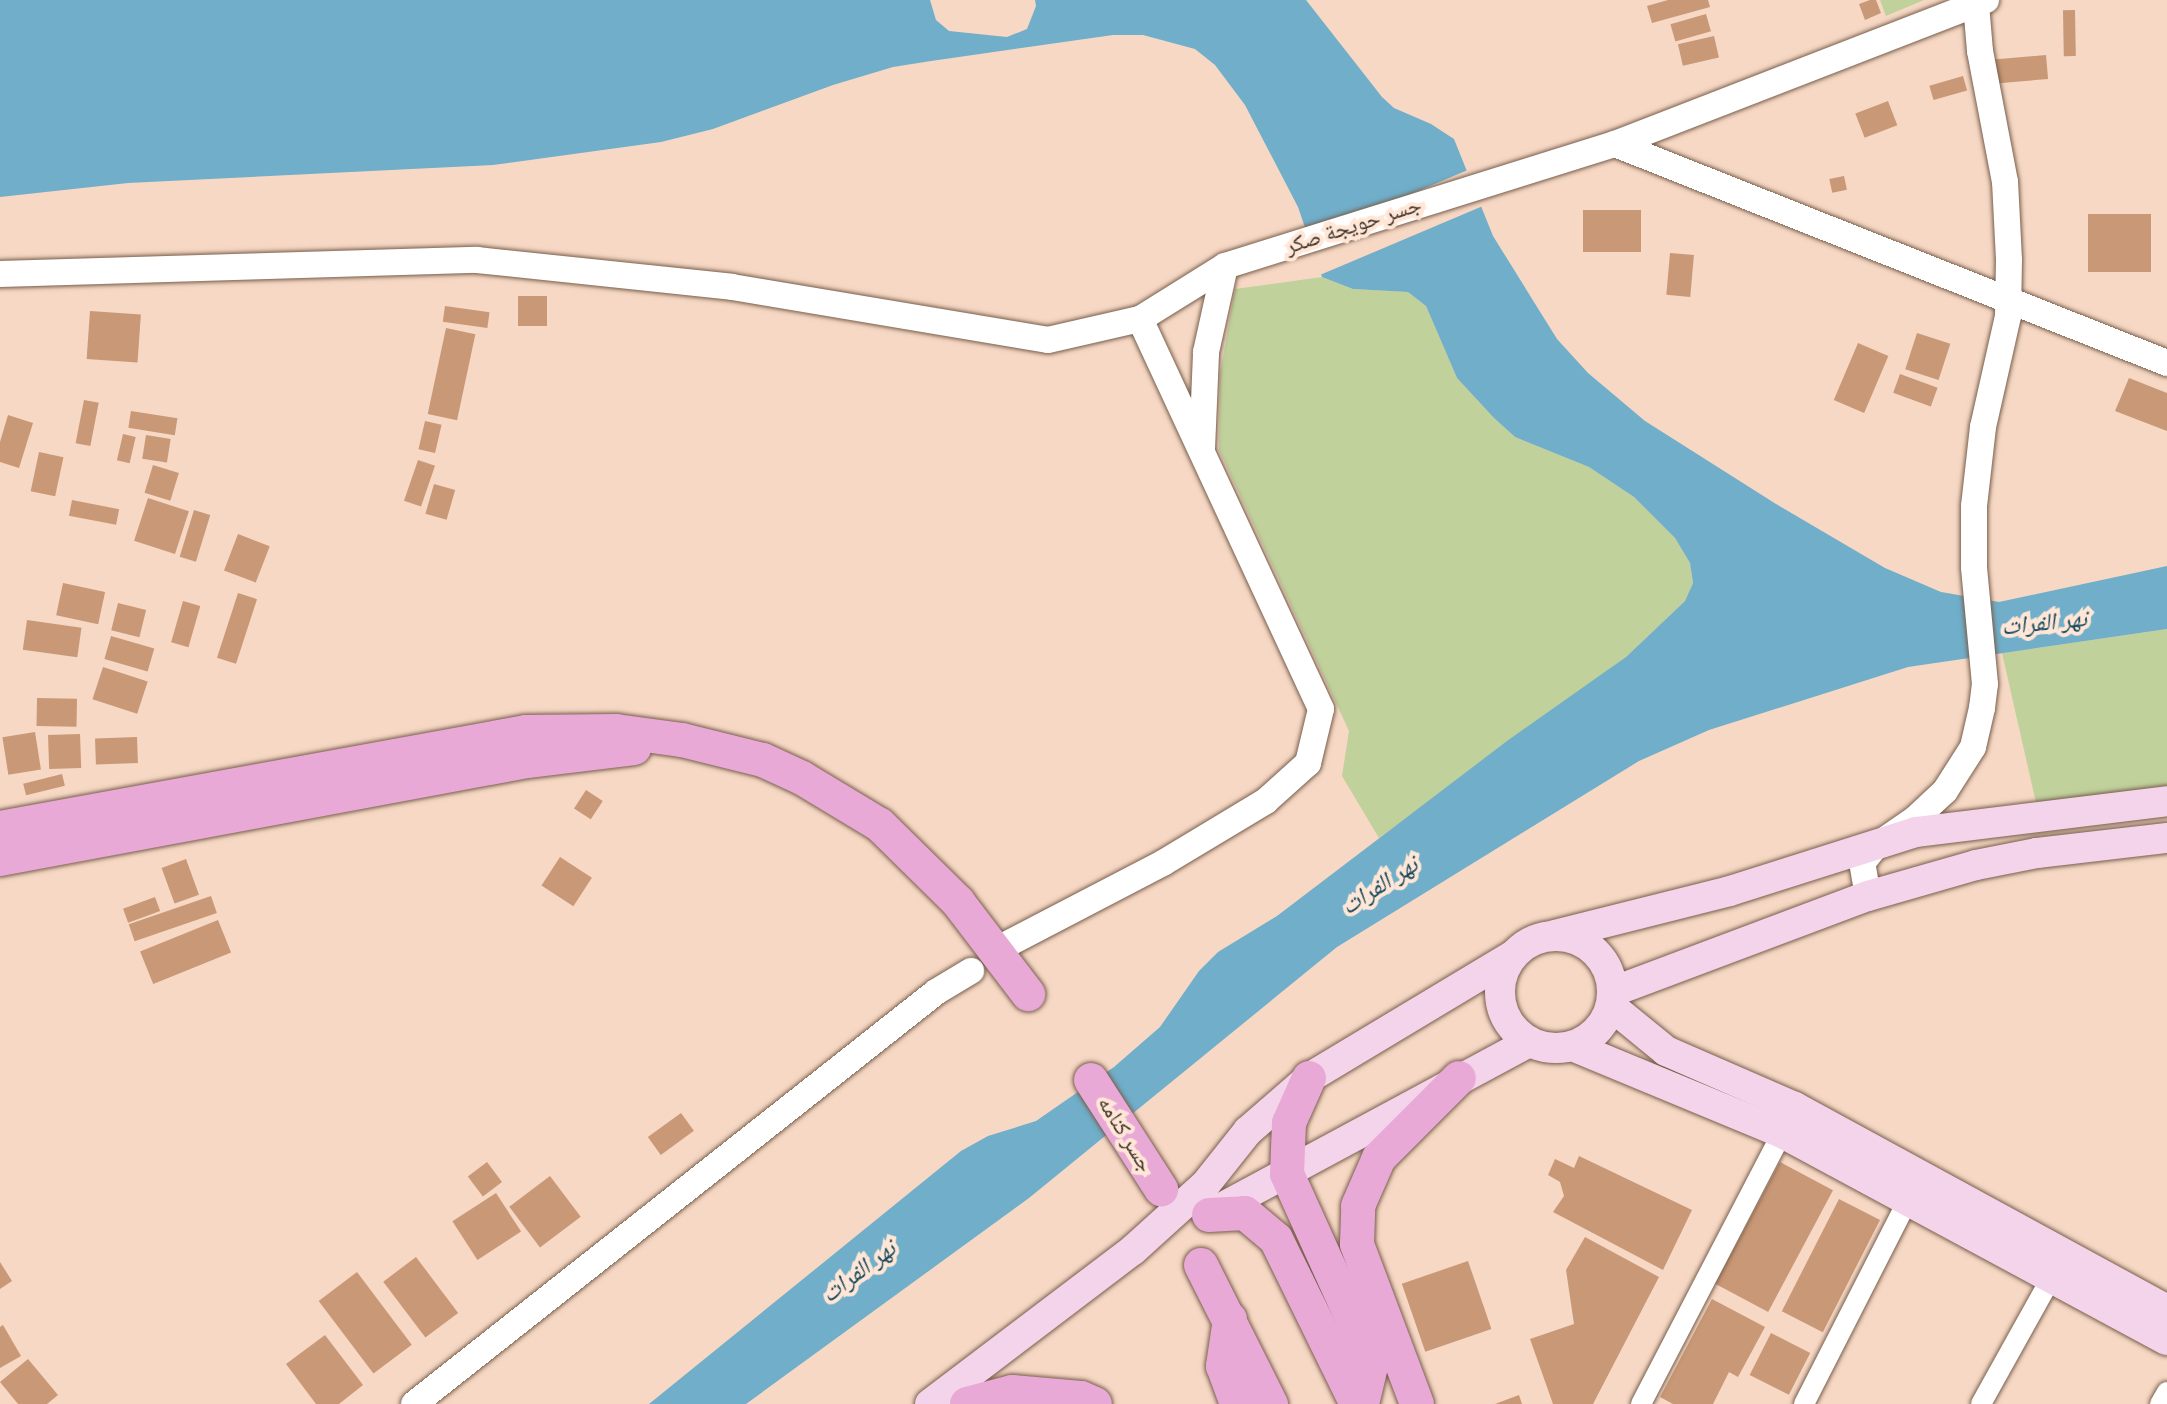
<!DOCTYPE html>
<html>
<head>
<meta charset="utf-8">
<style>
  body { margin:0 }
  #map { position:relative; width:2167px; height:1404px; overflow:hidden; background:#f6d8c4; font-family:Montserrat,"Noto Naskh Arabic",sans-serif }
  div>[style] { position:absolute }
  .green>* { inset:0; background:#c0d19c }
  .water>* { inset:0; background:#70aec9 }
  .pier>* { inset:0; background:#f6d8c4; transform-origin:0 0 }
  .building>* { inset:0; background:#c99876; transform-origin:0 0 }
  .roads { filter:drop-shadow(0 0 2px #785e4c) drop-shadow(0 0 2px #785e4c) }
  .minor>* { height:20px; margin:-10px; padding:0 10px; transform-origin:10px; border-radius:10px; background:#fff }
  .tertiary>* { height:26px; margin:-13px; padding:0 13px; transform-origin:13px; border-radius:13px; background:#fff }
  .secondary>* { height:30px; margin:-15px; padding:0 15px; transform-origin:15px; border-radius:15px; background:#f4d4eb }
  .secondary>.ring { margin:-15px; padding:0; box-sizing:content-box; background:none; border:30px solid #f4d4eb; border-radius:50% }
  .primary>* { height:34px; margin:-17px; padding:0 17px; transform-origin:17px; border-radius:17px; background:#e9a9d7 }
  span { translate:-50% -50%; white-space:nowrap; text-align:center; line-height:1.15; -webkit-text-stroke:8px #ffe6d6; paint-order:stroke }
  .street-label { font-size:22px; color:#3b3028 }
  .water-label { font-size:24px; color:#15495d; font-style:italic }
</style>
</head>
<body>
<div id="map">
  <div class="green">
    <i style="clip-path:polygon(1880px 0,1924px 0,1886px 16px)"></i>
    <i style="clip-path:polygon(1322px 277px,1353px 289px,1408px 292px,1426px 306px,1457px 378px,1494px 418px,1515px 437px,1589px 467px,1634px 497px,1675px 538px,1690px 563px,1693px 583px,1685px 601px,1626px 657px,1379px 838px,1342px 776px,1349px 731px,1219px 450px,1220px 374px,1235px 289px)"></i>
    <i style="clip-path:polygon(2167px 629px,2167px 791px,2037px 807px,2002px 653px)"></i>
  </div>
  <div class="water">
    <i style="clip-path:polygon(0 0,930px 0,936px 20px,949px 31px,1007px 37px,1027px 29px,1036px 6px,1035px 0,1306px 0,1382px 97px,1394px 108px,1431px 124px,1454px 139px,1493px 236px,1557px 339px,1588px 373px,1645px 421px,1776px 504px,1885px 568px,1941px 592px,1999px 602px,2167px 566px,2167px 629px,1908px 667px,1709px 730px,1639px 761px,1337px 947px,1029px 1198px,746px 1404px,649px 1404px,961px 1151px,988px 1136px,1036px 1121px,1114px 1067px,1160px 1027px,1199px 971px,1218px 952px,1277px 916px,1507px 741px,1626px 657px,1685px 601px,1693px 583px,1690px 563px,1675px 538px,1634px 497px,1589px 467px,1515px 437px,1494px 418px,1457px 378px,1426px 306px,1408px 292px,1353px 289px,1322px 277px,1298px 207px,1245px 105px,1215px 65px,1195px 49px,1143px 35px,1113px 35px,931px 61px,893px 67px,833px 85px,713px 129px,661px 142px,493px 165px,128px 183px,0 197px)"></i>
  </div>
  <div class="pier">
    <i style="left:1470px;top:169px;width:39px;height:179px;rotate:67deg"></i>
  </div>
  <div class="building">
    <i style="clip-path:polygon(1668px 0,1708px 0,1710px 7px,1652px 23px,1647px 6px)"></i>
    <i style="clip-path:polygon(1870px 0,1876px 0,1881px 13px,1865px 20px,1859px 4px)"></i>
    <i style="left:2075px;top:10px;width:46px;height:12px;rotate:89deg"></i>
    <i style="left:1706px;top:14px;width:18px;height:37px;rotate:74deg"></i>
    <i style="left:1714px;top:36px;width:22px;height:37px;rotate:77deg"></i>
    <i style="left:2046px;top:55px;width:24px;height:55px;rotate:85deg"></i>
    <i style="left:1963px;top:76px;width:15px;height:35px;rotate:74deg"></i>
    <i style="left:1888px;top:101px;width:26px;height:35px;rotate:69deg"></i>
    <i style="left:1844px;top:176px;width:14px;height:15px;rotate:78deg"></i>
    <i style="left:1583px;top:210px;width:58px;height:42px"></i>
    <i style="left:2088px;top:214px;width:63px;height:58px"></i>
    <i style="left:1670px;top:253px;width:24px;height:42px;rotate:5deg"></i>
    <i style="left:547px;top:296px;width:30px;height:29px;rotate:90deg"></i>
    <i style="left:445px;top:306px;width:45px;height:16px;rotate:8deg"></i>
    <i style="left:90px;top:311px;width:51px;height:48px;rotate:4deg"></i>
    <i style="left:446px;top:328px;width:30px;height:88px;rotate:12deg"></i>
    <i style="left:1917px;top:333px;width:35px;height:38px;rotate:18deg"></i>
    <i style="left:1858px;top:343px;width:33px;height:62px;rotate:23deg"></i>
    <i style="left:1900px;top:374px;width:40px;height:20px;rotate:20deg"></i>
    <i style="clip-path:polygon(2129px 378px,2167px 393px,2167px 431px,2115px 411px)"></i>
    <i style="left:84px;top:400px;width:15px;height:44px;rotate:11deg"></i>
    <i style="left:131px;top:411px;width:47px;height:17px;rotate:9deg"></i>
    <i style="clip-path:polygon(8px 415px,33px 423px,19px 468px,0 462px,0 442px)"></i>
    <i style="left:425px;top:421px;width:17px;height:29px;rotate:13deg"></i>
    <i style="left:123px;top:434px;width:13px;height:27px;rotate:13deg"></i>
    <i style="left:146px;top:435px;width:25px;height:24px;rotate:9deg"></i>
    <i style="left:39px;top:452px;width:25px;height:40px;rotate:12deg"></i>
    <i style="left:418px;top:460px;width:18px;height:43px;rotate:19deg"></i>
    <i style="left:153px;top:465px;width:27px;height:29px;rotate:17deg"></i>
    <i style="left:434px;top:484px;width:22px;height:31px;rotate:16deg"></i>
    <i style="left:148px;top:498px;width:43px;height:45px;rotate:18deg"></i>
    <i style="left:72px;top:500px;width:48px;height:16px;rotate:11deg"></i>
    <i style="left:194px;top:510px;width:17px;height:49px;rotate:17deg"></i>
    <i style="left:238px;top:534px;width:34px;height:39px;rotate:21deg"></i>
    <i style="left:63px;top:583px;width:43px;height:33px;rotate:12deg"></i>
    <i style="left:238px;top:593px;width:20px;height:68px;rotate:18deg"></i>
    <i style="left:183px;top:601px;width:18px;height:43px;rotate:16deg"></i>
    <i style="left:118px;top:603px;width:29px;height:28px;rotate:14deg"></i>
    <i style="left:27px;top:620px;width:55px;height:30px;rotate:8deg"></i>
    <i style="left:111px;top:636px;width:45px;height:24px;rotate:16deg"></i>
    <i style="left:103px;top:667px;width:47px;height:34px;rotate:18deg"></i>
    <i style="left:37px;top:698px;width:40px;height:28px;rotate:1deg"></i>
    <i style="left:35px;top:732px;width:38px;height:33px;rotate:81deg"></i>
    <i style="left:80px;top:734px;width:34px;height:32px;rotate:88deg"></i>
    <i style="left:137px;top:737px;width:26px;height:42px;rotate:88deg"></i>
    <i style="left:62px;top:774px;width:12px;height:40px;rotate:76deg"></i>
    <i style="left:586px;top:790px;width:20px;height:22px;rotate:33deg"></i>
    <i style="left:560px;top:857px;width:38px;height:34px;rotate:33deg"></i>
    <i style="left:186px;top:859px;width:38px;height:26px;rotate:70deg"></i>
    <i style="left:211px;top:896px;width:18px;height:87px;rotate:71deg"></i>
    <i style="left:155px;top:897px;width:15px;height:34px;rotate:70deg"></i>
    <i style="left:218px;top:920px;width:35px;height:84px;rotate:68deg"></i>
    <i style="left:681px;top:1113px;width:22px;height:41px;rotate:54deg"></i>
    <i style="clip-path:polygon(1579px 1156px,1692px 1210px,1663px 1270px,1553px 1212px,1564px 1196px,1560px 1182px,1548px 1175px,1555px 1159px,1574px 1168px)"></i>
    <i style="left:487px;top:1162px;width:25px;height:24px;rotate:53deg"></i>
    <i style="left:1780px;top:1162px;width:60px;height:138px;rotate:28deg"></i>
    <i style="left:550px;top:1176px;width:51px;height:51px;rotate:53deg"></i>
    <i style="left:496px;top:1193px;width:46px;height:52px;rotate:57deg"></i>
    <i style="left:1839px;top:1199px;width:46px;height:126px;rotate:27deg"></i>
    <i style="clip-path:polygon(1585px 1237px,1659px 1277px,1593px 1404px,1553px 1404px,1530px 1339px,1574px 1324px,1566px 1270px)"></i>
    <i style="left:416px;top:1257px;width:70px;height:41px;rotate:53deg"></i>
    <i style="left:1468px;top:1261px;width:72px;height:70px;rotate:71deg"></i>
    <i style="clip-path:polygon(0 1262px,12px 1281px,0 1289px)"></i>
    <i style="left:357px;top:1272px;width:91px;height:48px;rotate:53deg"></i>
    <i style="clip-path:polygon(1712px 1299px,1765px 1327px,1738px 1377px,1729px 1372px,1713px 1404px,1673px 1404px,1660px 1397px)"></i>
    <i style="clip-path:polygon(3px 1325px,21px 1356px,0 1368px,0 1327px)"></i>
    <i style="left:1771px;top:1333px;width:44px;height:47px;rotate:27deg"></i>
    <i style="clip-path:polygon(325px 1335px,363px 1385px,339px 1404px,316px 1404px,286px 1364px)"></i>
    <i style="clip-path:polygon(28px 1359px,58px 1395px,47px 1404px,18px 1404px,0 1382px)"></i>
    <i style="clip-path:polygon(1519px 1395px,1522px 1404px,1495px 1404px)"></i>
  </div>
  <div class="roads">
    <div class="minor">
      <i style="left:1641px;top:1404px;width:305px;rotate:-62.5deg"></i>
      <i style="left:1804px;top:1404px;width:229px;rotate:-63deg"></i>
      <i style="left:1981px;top:1404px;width:144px;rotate:-60.9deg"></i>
      <i style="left:2160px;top:1404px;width:14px;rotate:-60deg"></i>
    </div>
    <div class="tertiary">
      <i style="left:1615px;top:144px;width:594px;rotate:21.64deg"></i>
      <i style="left:0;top:274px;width:477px;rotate:-1.7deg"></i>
      <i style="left:477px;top:260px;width:256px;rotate:6deg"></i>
      <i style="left:732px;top:287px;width:320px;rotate:9.5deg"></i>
      <i style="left:1048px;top:340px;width:94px;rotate:-12.9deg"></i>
      <i style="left:1140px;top:319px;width:430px;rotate:65.1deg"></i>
      <i style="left:1321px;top:709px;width:56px;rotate:103.5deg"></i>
      <i style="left:1308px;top:763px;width:57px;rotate:137.9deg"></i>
      <i style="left:1266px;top:801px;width:120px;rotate:149deg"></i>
      <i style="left:1163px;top:863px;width:174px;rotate:152.5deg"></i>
      <i style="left:1140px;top:319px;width:100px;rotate:-31.9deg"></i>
      <i style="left:1225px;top:266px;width:409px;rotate:-17.4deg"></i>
      <i style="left:1615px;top:144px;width:398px;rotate:-21.2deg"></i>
      <i style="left:1202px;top:449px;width:97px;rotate:-87.6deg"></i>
      <i style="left:1206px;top:352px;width:88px;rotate:-77.5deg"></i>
      <i style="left:1868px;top:896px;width:34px;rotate:-100deg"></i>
      <i style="left:1862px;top:863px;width:22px;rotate:-51deg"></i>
      <i style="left:1876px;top:846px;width:47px;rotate:-34.7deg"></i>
      <i style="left:1915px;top:819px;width:41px;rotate:-43deg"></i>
      <i style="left:1945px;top:791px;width:52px;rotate:-57.5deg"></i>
      <i style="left:1973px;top:747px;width:40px;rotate:-77deg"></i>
      <i style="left:1982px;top:708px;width:24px;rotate:-83deg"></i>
      <i style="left:1985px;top:684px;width:118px;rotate:-95.4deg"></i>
      <i style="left:1974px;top:567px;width:61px;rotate:-90deg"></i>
      <i style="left:1974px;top:506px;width:80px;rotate:-83.5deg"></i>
      <i style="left:1983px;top:427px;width:114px;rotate:-77.3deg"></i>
      <i style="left:2008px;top:316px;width:56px;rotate:-89deg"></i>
      <i style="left:2009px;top:260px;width:78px;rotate:-92.9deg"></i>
      <i style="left:2005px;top:182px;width:133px;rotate:-100.8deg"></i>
      <i style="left:1980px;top:51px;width:47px;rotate:-94.9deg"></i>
      <i style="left:414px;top:1404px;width:665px;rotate:-38.28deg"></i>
      <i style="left:936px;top:992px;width:41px;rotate:-31deg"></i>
    </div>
    <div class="secondary">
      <i style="left:1555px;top:935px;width:180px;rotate:-14.1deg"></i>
      <i style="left:1730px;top:891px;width:195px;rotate:-17.6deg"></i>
      <i style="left:1916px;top:832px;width:253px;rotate:-7deg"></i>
      <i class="ring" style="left:1500px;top:936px;width:82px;height:82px"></i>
      <i style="left:1612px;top:992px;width:273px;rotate:-20.6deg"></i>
      <i style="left:1868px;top:896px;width:112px;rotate:-16deg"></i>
      <i style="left:1976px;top:865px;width:62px;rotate:-11.1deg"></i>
      <i style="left:2037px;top:853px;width:131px;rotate:-6.6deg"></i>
      <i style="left:1611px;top:1006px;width:71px;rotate:39.3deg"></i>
      <i style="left:1666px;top:1051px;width:141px;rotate:23.5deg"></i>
      <i style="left:1795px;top:1107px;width:424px;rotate:28.6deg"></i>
      <i style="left:1572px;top:1046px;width:227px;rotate:22.5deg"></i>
      <i style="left:1782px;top:1133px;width:437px;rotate:28.3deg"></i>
      <i style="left:1208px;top:1215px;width:365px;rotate:-28.3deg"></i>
      <i style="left:930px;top:1404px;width:255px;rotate:-37.2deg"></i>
      <i style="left:1133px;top:1250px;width:97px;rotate:-42.1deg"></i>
      <i style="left:1205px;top:1185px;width:69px;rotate:-51.5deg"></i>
      <i style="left:1248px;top:1131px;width:81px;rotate:-41deg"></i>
      <i style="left:1309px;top:1078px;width:237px;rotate:-31deg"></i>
    </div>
    <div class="primary">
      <i style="left:0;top:828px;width:535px;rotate:-10.34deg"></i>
      <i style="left:526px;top:732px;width:90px;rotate:-0.6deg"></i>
      <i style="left:616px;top:731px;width:67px;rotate:7.8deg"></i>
      <i style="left:682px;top:740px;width:83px;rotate:13.9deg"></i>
      <i style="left:763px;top:760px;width:43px;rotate:24.8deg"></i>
      <i style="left:802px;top:778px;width:91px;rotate:31.1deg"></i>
      <i style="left:880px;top:825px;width:110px;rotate:44.6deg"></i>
      <i style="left:958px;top:902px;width:116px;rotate:52.7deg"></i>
      <i style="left:0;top:859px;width:536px;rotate:-10.53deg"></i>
      <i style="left:527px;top:761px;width:108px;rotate:-6.9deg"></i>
      <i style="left:1309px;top:1078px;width:49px;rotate:114deg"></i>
      <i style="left:1289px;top:1123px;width:51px;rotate:92.2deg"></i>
      <i style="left:1287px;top:1174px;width:206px;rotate:65.7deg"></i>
      <i style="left:1372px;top:1362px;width:43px;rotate:103.4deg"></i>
      <i style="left:1091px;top:1080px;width:130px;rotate:57.3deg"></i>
      <i style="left:1209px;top:1215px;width:36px;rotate:-3deg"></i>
      <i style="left:1245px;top:1213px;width:40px;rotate:40deg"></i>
      <i style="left:1276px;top:1239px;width:184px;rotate:63.9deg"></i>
      <i style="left:1201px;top:1265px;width:156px;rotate:63.3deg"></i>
      <i style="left:1230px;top:1319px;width:48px;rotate:98.5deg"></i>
      <i style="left:1223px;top:1366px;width:40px;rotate:69.8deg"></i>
      <i style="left:967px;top:1404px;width:47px;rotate:-14.9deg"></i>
      <i style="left:1012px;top:1392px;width:69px;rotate:5deg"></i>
      <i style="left:1081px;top:1398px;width:15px;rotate:23deg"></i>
      <i style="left:1417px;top:1404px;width:171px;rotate:-110.6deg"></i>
      <i style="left:1357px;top:1244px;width:38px;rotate:-88deg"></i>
      <i style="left:1358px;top:1206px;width:52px;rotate:-66.4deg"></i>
      <i style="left:1379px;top:1158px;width:113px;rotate:-45deg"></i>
    </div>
  </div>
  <div class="street-label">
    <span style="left:1353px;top:225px;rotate:-18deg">جسر حويجة صكر</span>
    <span style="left:1126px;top:1134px;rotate:58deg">جسر كنامه</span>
  </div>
  <div class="water-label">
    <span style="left:2044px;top:622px;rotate:-6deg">نهر الفرات</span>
    <span style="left:1379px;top:885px;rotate:-33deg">نهر الفرات</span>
    <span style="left:858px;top:1271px;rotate:-37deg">نهر الفرات</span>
  </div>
</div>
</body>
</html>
